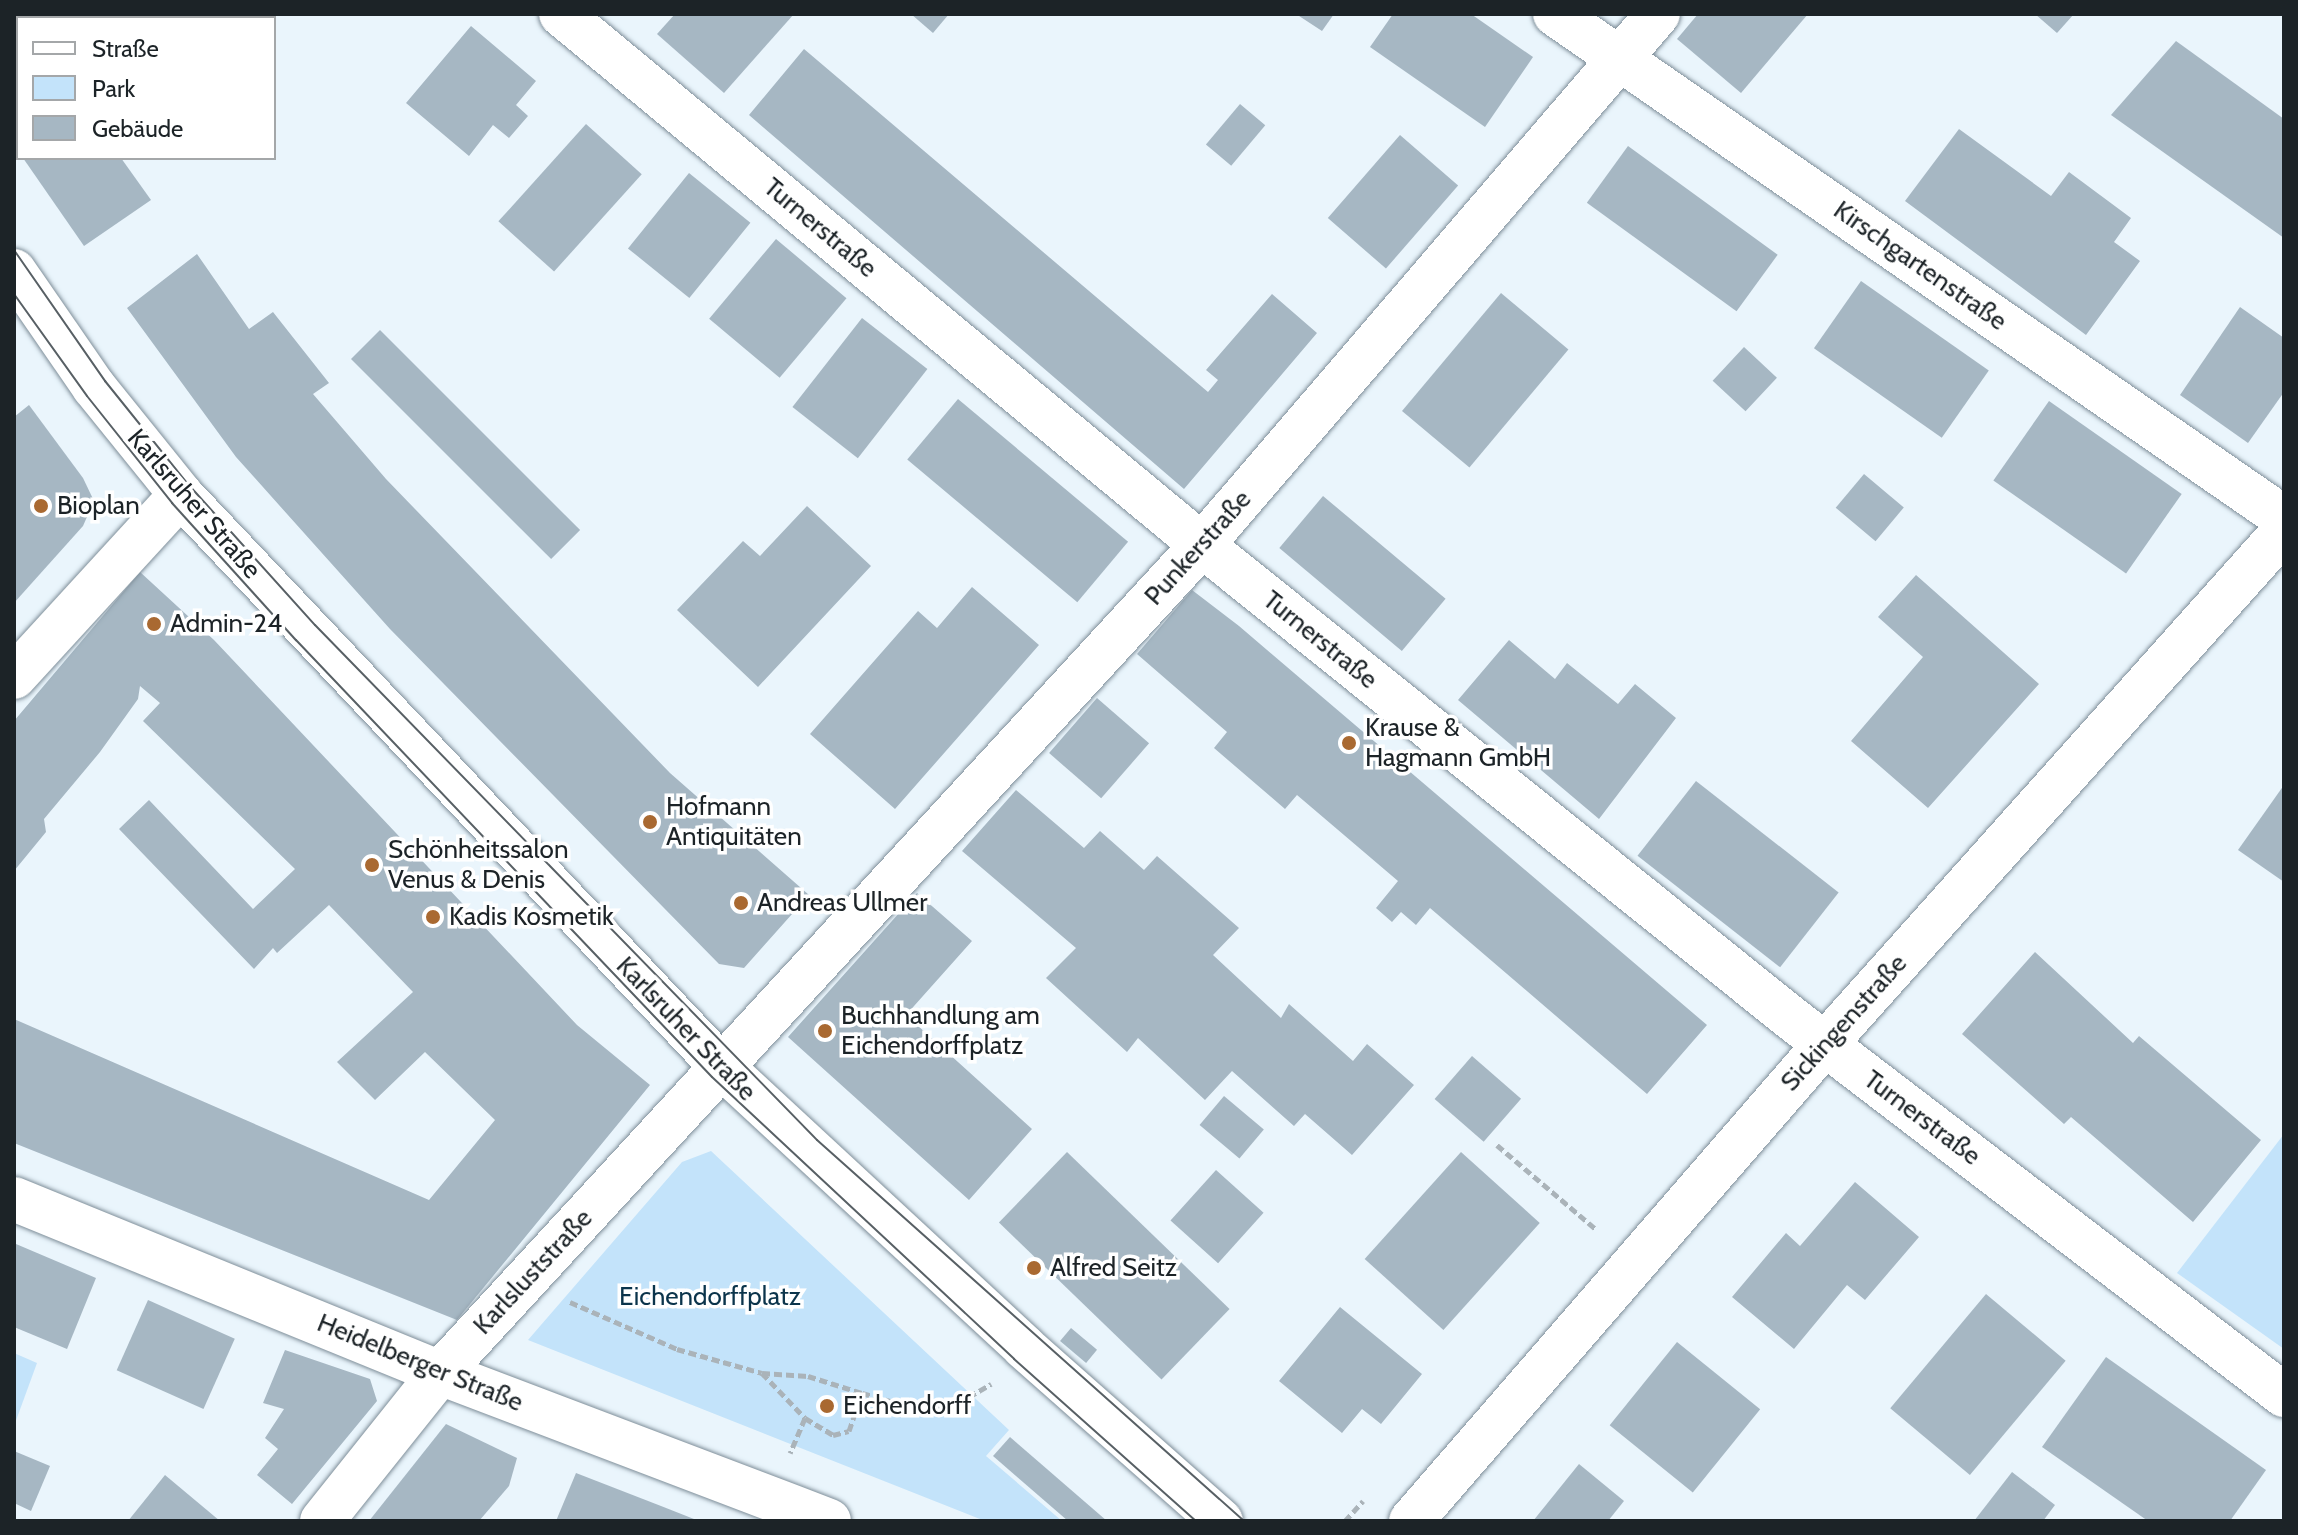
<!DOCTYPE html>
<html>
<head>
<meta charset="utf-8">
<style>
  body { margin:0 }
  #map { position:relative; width:2298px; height:1535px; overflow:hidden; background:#eaf5fc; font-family:Cabin,sans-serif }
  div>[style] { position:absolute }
  .green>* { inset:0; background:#c3e3fa }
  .building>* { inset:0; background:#a6b7c3; transform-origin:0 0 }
  .path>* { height:5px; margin-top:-2.5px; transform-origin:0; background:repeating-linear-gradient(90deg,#aab3b9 0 8px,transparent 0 12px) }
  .roads { filter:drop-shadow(0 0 2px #7e8e99) drop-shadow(0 0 2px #7e8e99) }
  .minor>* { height:44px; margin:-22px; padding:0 22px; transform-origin:22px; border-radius:22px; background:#fff }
  .secondary>* { height:44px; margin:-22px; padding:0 22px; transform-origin:22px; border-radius:22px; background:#fff }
  .tram>* { height:2px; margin:-1px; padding:0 1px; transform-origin:1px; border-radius:1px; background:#586065 }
  .dots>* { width:22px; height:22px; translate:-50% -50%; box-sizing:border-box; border:4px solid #fff; border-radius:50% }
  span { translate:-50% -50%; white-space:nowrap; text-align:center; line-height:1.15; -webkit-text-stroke:7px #fff; paint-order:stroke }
  .street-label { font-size:26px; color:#1c2327 }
  .poi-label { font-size:26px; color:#1c2327 }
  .left { translate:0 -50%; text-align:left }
  .park-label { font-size:26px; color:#0b344b }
  .frame { position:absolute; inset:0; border:16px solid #1c2327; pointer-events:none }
  .legend { position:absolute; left:16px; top:16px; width:260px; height:144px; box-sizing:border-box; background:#fff; border:2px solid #a4a7a9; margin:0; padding:10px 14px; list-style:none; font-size:24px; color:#1c2327 }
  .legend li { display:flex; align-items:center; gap:16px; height:40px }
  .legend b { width:40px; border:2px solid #a4a7a9 }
</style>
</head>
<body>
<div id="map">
  <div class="green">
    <i style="clip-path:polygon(2284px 1134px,2284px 1349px,2177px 1273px)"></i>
    <i style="clip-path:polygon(711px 1151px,1009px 1430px,986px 1456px,1062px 1521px,985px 1521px,528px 1340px,682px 1162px)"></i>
    <i style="clip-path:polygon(14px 1353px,37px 1363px,14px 1426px)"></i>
  </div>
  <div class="building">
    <i style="clip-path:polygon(14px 14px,50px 14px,51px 18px,18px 18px,18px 150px,14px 143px)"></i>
    <i style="clip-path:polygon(675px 14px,794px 14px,724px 93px,657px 34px)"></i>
    <i style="clip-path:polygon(911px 14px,949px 14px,933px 33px)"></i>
    <i style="clip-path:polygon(1296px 14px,1334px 14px,1322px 31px)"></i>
    <i style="clip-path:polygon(1393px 14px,1471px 14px,1533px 57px,1485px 127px,1370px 47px)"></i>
    <i style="clip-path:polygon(1698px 14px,1808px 14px,1741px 93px,1677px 39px)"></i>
    <i style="clip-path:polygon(2035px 14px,2074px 14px,2057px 33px)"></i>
    <i style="clip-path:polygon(471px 26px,536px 81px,516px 105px,528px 116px,509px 138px,493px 125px,469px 156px,406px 103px)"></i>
    <i style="clip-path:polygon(2176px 41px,2284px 119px,2284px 238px,2111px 115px)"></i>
    <i style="clip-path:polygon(804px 49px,1208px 392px,1218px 380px,1206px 370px,1272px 294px,1317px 333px,1184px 489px,749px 115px)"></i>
    <i style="left:1240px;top:104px;width:33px;height:53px;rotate:40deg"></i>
    <i style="left:586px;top:124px;width:75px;height:131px;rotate:42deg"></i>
    <i style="clip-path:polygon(1959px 129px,2051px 196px,2069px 172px,2131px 218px,2114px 242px,2140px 261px,2086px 335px,1905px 201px)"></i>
    <i style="left:1400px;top:135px;width:77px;height:110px;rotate:41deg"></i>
    <i style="left:1628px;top:146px;width:185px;height:70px;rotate:36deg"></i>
    <i style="clip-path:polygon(23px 158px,121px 158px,151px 200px,84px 246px)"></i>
    <i style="left:689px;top:173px;width:79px;height:97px;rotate:39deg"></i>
    <i style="left:776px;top:239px;width:92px;height:104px;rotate:40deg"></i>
    <i style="clip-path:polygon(197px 254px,249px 329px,273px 312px,329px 383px,313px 394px,386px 479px,670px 773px,809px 895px,744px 968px,719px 964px,390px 629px,236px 457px,127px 308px)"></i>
    <i style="left:1861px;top:281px;width:156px;height:82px;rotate:35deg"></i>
    <i style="left:1501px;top:293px;width:88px;height:154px;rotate:40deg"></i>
    <i style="clip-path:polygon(2240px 307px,2284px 338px,2284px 392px,2248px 443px,2180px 395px)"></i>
    <i style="left:862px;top:318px;width:83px;height:113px;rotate:38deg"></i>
    <i style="left:380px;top:330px;width:283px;height:41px;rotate:45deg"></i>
    <i style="left:1744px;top:347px;width:45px;height:46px;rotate:43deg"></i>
    <i style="left:958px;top:399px;width:222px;height:79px;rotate:40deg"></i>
    <i style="left:2049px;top:401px;width:162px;height:97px;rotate:35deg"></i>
    <i style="clip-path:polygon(29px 405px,83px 478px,94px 501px,83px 526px,14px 603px,14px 417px)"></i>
    <i style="left:1864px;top:474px;width:52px;height:44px;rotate:40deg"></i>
    <i style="left:1323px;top:496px;width:160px;height:68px;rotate:40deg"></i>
    <i style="clip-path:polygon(807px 506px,871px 566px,758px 687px,677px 610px,743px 541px,760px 556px)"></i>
    <i style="clip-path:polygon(140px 572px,214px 640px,577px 1025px,650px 1085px,457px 1320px,14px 1143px,14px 1019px,429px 1200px,495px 1120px,425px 1052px,375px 1100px,337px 1062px,413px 992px,329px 905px,277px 953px,273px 948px,254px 969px,119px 829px,149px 800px,253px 909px,295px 869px,143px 721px,160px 703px,140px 686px,138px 699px,100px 752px,44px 819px,46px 832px,14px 871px,14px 721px)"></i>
    <i style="clip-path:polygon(1916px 575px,2039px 684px,1928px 808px,1851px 741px,1923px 657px,1878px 617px)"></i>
    <i style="clip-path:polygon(972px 587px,1039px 645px,895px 809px,810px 734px,918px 611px,937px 628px)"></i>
    <i style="clip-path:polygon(1192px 590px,1239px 626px,1707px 1025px,1647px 1094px,1430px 908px,1416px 925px,1401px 912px,1392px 922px,1376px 908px,1398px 881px,1297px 795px,1285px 809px,1214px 748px,1227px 732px,1137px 654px)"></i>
    <i style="clip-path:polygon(1509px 640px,1555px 679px,1567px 663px,1618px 704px,1635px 684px,1676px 718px,1599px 819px,1458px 700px)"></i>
    <i style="left:1097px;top:698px;width:69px;height:73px;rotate:41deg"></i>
    <i style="left:1696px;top:781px;width:181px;height:95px;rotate:38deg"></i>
    <i style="clip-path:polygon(2284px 785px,2284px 882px,2238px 850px)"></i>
    <i style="clip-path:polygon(1016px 790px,1084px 848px,1100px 831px,1144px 870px,1157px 856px,1239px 928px,1213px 955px,1281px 1018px,1289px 1004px,1353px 1061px,1367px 1044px,1414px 1085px,1352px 1155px,1305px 1114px,1294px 1126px,1232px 1071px,1205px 1100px,1138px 1038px,1127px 1052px,1046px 978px,1076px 948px,962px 851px)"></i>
    <i style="clip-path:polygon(917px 893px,972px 941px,906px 1015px,1032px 1129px,969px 1200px,788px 1037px)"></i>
    <i style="clip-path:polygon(2035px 952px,2133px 1043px,2139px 1036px,2261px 1140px,2193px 1222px,2071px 1117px,2064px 1124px,1962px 1034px)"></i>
    <i style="left:1472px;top:1056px;width:65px;height:57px;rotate:41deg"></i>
    <i style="left:1224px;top:1096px;width:52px;height:38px;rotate:40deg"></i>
    <i style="left:1067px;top:1152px;width:226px;height:98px;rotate:44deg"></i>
    <i style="left:1461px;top:1152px;width:106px;height:144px;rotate:42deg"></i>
    <i style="left:1216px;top:1170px;width:64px;height:68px;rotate:42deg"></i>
    <i style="clip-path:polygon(1855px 1182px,1919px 1237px,1865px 1300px,1847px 1285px,1794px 1349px,1732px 1297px,1786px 1233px,1800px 1246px)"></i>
    <i style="clip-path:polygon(16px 1244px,96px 1278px,67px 1349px,14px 1327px)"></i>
    <i style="left:1986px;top:1294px;width:104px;height:149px;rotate:40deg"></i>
    <i style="left:148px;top:1300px;width:95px;height:77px;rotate:24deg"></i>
    <i style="clip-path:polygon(1340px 1307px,1422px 1374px,1381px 1424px,1362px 1409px,1342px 1433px,1279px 1381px)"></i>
    <i style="left:1071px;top:1328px;width:34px;height:17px;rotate:40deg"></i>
    <i style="left:1677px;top:1342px;width:107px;height:107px;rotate:39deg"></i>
    <i style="clip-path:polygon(285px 1350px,370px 1379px,377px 1401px,292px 1504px,257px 1475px,278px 1449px,265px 1438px,284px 1409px,263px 1403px)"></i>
    <i style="clip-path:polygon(2106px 1357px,2266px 1470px,2230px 1521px,2148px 1521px,2042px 1447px)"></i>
    <i style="clip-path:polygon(446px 1424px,517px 1458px,509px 1486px,479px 1521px,369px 1521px)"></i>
    <i style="clip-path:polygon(1010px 1437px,1107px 1521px,1068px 1521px,993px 1456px)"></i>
    <i style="clip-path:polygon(14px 1451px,50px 1466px,31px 1511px,14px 1503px)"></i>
    <i style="clip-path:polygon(1579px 1464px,1624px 1501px,1608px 1521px,1533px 1521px)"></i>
    <i style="clip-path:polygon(2012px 1472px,2055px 1505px,2043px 1521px,1974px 1521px)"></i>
    <i style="clip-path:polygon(576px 1473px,661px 1506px,699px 1521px,556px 1521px)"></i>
    <i style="clip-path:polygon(165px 1475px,220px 1521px,128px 1521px)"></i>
  </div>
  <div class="path">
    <i style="left:1497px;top:1145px;width:131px;rotate:40.4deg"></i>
    <i style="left:570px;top:1302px;width:117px;rotate:23.7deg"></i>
    <i style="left:677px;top:1349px;width:88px;rotate:15.8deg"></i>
    <i style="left:762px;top:1373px;width:62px;rotate:46.3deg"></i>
    <i style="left:805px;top:1418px;width:38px;rotate:113deg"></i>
    <i style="left:762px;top:1373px;width:46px;rotate:3.7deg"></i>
    <i style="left:808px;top:1376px;width:57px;rotate:17.5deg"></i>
    <i style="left:805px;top:1418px;width:33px;rotate:31deg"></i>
    <i style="left:833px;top:1435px;width:16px;rotate:-14deg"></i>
    <i style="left:849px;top:1431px;width:40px;rotate:-71.1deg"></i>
    <i style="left:862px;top:1393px;width:48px;rotate:15.8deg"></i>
    <i style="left:908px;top:1406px;width:40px;rotate:4.3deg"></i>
    <i style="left:948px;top:1409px;width:50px;rotate:-30.2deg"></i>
    <i style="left:1345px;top:1521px;width:27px;rotate:-48deg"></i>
  </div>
  <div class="roads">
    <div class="minor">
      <i style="left:561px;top:14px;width:832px;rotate:39.64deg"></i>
      <i style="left:1202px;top:545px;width:755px;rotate:38.77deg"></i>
      <i style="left:1791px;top:1018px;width:621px;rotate:37.41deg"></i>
      <i style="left:1555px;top:14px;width:886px;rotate:34.66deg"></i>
      <i style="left:14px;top:677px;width:247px;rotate:-47.5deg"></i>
      <i style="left:14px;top:1199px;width:460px;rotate:22.2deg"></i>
      <i style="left:440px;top:1373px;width:416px;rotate:20.8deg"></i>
      <i style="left:322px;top:1521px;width:189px;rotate:-51.4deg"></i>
      <i style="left:440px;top:1373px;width:1125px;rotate:-47.38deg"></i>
      <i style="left:1202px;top:545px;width:700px;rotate:-49.35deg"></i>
    </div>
    <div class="secondary">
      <i style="left:14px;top:271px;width:141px;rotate:55.4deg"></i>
      <i style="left:94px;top:387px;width:139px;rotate:51.1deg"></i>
      <i style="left:181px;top:495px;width:786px;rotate:46.6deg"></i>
      <i style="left:721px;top:1066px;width:413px;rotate:42.8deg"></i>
      <i style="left:1024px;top:1347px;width:263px;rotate:41.5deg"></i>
      <i style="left:1411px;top:1521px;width:632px;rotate:-49.04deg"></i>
      <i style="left:1825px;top:1044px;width:688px;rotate:-48.18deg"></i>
    </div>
  </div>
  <div class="tram">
    <i style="left:14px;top:250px;width:160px;rotate:55.2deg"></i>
    <i style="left:105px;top:381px;width:131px;rotate:51.2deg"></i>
    <i style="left:187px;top:483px;width:191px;rotate:48deg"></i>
    <i style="left:315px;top:625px;width:719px;rotate:45.73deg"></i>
    <i style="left:817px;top:1140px;width:572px;rotate:41.74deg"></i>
    <i style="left:14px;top:294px;width:125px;rotate:54.4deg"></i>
    <i style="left:87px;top:396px;width:137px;rotate:51.5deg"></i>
    <i style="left:172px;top:503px;width:185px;rotate:47.9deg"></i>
    <i style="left:296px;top:640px;width:603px;rotate:46.41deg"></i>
    <i style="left:712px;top:1077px;width:413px;rotate:43deg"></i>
    <i style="left:1014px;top:1359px;width:244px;rotate:41.7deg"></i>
  </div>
  <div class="dots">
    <i style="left:41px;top:506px;background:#a96931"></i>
    <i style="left:154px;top:624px;background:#a96931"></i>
    <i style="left:1349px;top:743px;background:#a96931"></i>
    <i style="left:650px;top:822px;background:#a96931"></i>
    <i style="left:372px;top:865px;background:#a96931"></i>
    <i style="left:741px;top:903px;background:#a96931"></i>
    <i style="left:433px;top:917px;background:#a96931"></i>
    <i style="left:825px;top:1031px;background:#a96931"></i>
    <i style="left:1034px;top:1268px;background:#a96931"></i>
    <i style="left:827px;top:1406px;background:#a96931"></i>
  </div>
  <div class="street-label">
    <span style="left:820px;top:228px;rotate:40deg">Turnerstraße</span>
    <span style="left:1920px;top:266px;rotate:35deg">Kirschgartenstraße</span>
    <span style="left:194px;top:504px;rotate:49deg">Karlsruher Straße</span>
    <span style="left:1198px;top:548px;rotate:-48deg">Punkerstraße</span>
    <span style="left:1320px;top:640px;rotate:39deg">Turnerstraße</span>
    <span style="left:1844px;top:1023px;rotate:-48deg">Sickingenstraße</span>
    <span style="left:686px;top:1029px;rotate:46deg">Karlsruher Straße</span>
    <span style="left:1922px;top:1118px;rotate:37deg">Turnerstraße</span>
    <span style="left:533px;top:1272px;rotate:-47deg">Karlsluststraße</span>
    <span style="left:420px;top:1363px;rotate:22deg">Heidelberger Straße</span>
  </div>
  <div class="poi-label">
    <span class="left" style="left:57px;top:506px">Bioplan</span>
    <span class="left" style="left:170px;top:624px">Admin-24</span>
    <span class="left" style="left:1365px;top:743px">Krause &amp;<br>Hagmann GmbH</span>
    <span class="left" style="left:666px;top:822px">Hofmann<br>Antiquitäten</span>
    <span class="left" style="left:388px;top:865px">Schönheitssalon<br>Venus &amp; Denis</span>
    <span class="left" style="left:757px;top:903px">Andreas Ullmer</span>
    <span class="left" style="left:449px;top:917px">Kadis Kosmetik</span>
    <span class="left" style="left:841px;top:1031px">Buchhandlung am<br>Eichendorffplatz</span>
    <span class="left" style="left:1050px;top:1268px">Alfred Seitz</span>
    <span class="left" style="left:843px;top:1406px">Eichendorff</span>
  </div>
  <div class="park-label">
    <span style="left:710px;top:1297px">Eichendorffplatz</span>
  </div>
  <div class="frame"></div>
  <ul class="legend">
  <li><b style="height:10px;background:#fff"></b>Straße</li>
  <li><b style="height:22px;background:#c3e3fa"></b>Park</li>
  <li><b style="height:22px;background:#a6b7c3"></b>Gebäude</li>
  </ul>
</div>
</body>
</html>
